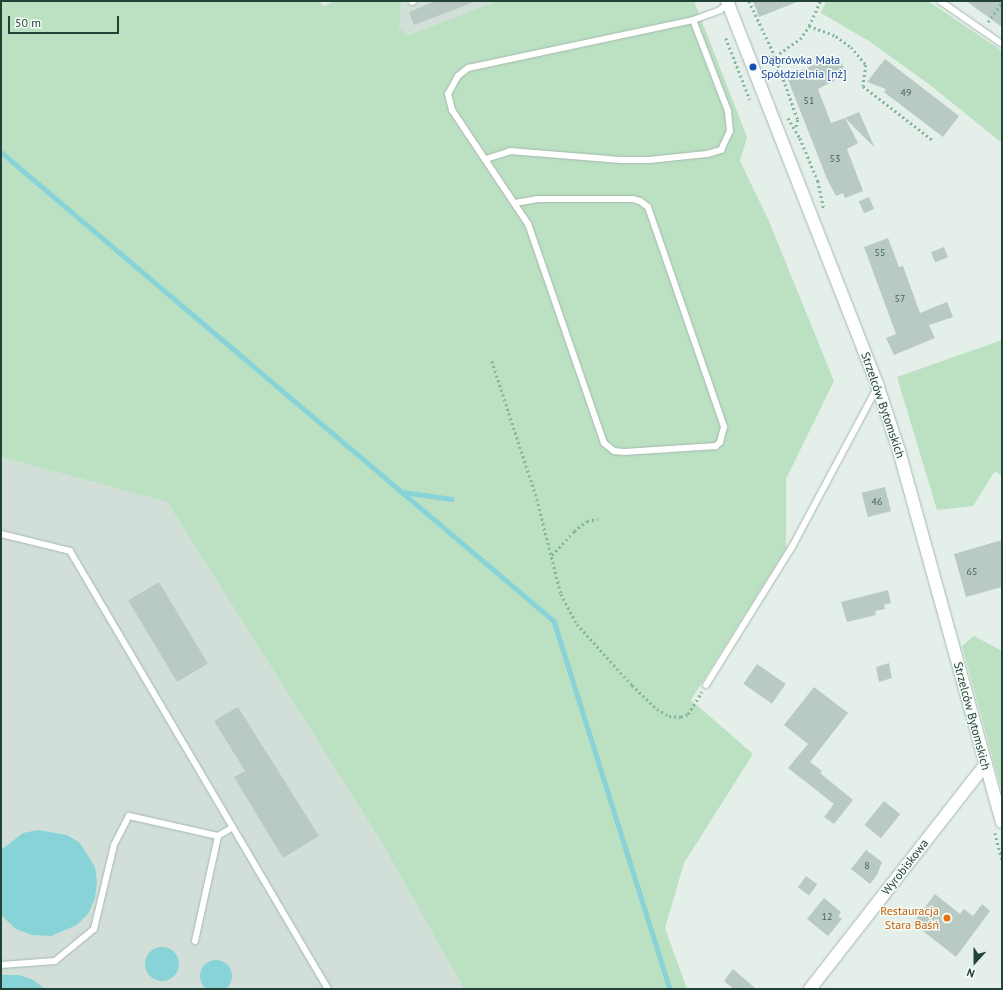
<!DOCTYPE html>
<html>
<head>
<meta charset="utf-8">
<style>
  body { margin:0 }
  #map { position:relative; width:1003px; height:990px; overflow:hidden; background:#e4efe9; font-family:"PT Sans",sans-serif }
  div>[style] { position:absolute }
  .built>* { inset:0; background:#d2dfd8 }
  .green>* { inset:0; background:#bbe1c2 }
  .water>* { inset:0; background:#88d3d7 }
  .round { border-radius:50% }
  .stream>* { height:4.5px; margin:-2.25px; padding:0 2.25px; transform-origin:2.25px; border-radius:2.25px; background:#88d3d7 }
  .building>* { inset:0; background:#b9cac2; transform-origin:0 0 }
  .path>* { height:2.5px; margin-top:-1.25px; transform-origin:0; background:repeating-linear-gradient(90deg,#82b5a0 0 2px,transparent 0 5px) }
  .roads { filter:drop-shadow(0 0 1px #a6b8b0) drop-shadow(0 0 1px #a6b8b0) }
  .lane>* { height:6px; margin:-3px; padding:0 3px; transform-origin:3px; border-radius:3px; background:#fff }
  .street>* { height:12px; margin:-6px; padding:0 6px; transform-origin:6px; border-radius:6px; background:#fff }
  .secondary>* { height:12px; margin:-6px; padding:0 6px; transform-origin:6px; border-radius:6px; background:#fff }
  .dots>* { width:11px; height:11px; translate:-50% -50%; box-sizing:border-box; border:2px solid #f5fbf7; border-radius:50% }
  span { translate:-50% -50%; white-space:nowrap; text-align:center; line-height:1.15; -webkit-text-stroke:3px #f5fbf7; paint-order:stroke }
  .number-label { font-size:10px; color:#476459 }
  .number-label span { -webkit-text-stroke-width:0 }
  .transit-label { font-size:12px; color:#164399 }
  .left { translate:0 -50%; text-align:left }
  .street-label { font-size:12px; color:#214236 }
  .food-label { font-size:12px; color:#c56008 }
  .right { translate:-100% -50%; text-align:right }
  .frame { position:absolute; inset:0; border:2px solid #214236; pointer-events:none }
  .north { position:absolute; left:955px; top:942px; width:40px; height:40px; -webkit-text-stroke:3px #f5fbf7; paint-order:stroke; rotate:201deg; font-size:11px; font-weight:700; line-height:16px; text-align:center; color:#214236 }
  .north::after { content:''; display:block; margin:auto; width:14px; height:18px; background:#214236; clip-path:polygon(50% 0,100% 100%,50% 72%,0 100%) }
  .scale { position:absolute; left:8px; top:16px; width:111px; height:18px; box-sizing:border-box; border:2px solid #214236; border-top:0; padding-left:5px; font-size:12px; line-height:14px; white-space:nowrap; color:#214236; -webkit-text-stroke:3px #f5fbf7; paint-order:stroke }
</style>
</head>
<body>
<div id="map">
  <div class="built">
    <i style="clip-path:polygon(402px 1px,497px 1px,409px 35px,399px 28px)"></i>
    <i style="clip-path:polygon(1px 457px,167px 502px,379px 838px,464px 989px,1px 989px)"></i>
  </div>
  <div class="green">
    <i style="clip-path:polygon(1px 1px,319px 1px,324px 6px,334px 1px,402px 1px,399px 28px,409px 35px,497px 1px,694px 1px,747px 137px,740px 161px,768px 219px,834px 381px,786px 479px,786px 549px,691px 700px,753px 754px,684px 863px,665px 928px,687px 989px,464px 989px,379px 838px,167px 502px,1px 457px)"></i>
    <i style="clip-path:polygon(826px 1px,928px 1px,1002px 51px,1002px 143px,930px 85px,869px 41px,821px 13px)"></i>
    <i style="clip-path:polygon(1002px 340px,1002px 476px,995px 471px,973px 506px,937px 510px,897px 377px)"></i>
    <i style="clip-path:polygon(974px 636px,1002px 651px,1002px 792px,962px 646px)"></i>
  </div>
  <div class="water">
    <i style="clip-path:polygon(38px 830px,67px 835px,80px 843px,95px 867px,97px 882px,95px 898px,88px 914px,77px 925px,51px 936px,32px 935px,16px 929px,1px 915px,1px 850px,23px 833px)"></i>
    <i class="round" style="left:145px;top:947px;width:34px;height:34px"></i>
    <i class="round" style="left:200px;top:960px;width:32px;height:32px"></i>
    <i style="clip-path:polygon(1px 975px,19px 975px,33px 980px,45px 989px,1px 989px)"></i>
  </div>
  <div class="stream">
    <i style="left:1px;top:152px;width:725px;rotate:40.3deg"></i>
    <i style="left:554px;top:621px;width:386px;rotate:72.5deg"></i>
    <i style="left:403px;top:492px;width:49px;rotate:8.1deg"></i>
  </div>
  <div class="building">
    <i style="clip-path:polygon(435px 1px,473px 1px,474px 2px,414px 25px,409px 12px)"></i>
    <i style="clip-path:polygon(753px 1px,797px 1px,797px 2px,759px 17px)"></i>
    <i style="clip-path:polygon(966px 1px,1002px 1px,1002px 27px)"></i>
    <i style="clip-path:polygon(831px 57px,835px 63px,840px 60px,847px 74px,818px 89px,831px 123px,845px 118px,858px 143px,847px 149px,863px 191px,845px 198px,843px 193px,836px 196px,827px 179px,787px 77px)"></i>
    <i style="clip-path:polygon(885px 59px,959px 116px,943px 137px,884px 92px,886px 89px,867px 82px)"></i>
    <i style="clip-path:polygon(859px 112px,874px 146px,873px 146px,845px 118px)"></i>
    <i style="left:869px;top:197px;width:13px;height:11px;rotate:67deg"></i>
    <i style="clip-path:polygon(888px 238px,899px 267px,903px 266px,920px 313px,947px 302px,953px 317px,929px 325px,935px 338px,894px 355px,886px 338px,896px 334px,864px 247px)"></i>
    <i style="left:944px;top:247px;width:11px;height:14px;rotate:68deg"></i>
    <i style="left:885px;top:487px;width:25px;height:24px;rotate:76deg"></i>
    <i style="clip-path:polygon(1002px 540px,1002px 587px,966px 597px,954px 554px)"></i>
    <i style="left:159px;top:582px;width:95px;height:36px;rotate:59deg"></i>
    <i style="clip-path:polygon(888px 590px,891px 603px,884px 605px,885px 609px,875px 611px,876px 615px,847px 622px,841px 602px)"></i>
    <i style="clip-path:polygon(889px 663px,892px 678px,879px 682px,876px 667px)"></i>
    <i style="left:757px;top:664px;width:35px;height:24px;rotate:35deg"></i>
    <i style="clip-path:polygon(814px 687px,848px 713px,810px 762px,822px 771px,820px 773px,853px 800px,834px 824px,824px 817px,834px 804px,788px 768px,808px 744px,784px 725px)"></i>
    <i style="clip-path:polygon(238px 707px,319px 836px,283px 858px,234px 777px,245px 771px,214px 721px)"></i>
    <i style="left:884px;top:801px;width:21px;height:31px;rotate:39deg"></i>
    <i style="clip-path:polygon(866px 850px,882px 862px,877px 875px,870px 884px,851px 869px)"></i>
    <i style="left:806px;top:876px;width:14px;height:14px;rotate:36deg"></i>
    <i style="clip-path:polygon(935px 894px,960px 914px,964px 909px,973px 916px,982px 904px,990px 911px,956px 957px,913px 923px)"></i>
    <i style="clip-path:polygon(824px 898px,841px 912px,838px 916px,842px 919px,828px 936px,807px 919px)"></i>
    <i style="clip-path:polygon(733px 969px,756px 989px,734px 989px,724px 981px)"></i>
  </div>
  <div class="path">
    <i style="left:749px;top:1px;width:61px;rotate:64.7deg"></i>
    <i style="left:775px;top:56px;width:68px;rotate:70.2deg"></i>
    <i style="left:798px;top:120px;width:8px;rotate:104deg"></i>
    <i style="left:988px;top:22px;width:24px;rotate:-54deg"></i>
    <i style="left:809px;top:26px;width:29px;rotate:20deg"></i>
    <i style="left:836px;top:36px;width:19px;rotate:36deg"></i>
    <i style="left:851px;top:47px;width:23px;rotate:50deg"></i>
    <i style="left:866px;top:65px;width:21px;rotate:98deg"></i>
    <i style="left:863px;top:86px;width:90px;rotate:37.8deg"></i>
    <i style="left:726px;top:38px;width:66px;rotate:68.8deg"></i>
    <i style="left:763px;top:58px;width:12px;rotate:-9deg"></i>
    <i style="left:775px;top:56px;width:30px;rotate:-34deg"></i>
    <i style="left:800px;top:39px;width:16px;rotate:-55deg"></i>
    <i style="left:809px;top:26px;width:27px;rotate:-66deg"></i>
    <i style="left:788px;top:118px;width:23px;rotate:59deg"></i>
    <i style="left:800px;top:138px;width:47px;rotate:67.3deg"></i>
    <i style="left:818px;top:181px;width:29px;rotate:78deg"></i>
    <i style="left:492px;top:361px;width:145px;rotate:71.9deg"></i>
    <i style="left:537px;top:499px;width:98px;rotate:75.8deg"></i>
    <i style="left:561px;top:594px;width:34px;rotate:62deg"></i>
    <i style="left:577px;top:624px;width:82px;rotate:48deg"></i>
    <i style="left:632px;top:685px;width:35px;rotate:44deg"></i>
    <i style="left:657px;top:709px;width:14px;rotate:30deg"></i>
    <i style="left:669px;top:716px;width:12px;rotate:5deg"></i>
    <i style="left:681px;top:717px;width:8px;rotate:-23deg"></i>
    <i style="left:688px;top:714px;width:26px;rotate:-58deg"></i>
    <i style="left:552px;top:555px;width:33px;rotate:-47deg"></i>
    <i style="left:574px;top:531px;width:16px;rotate:-38deg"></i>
    <i style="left:587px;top:521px;width:11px;rotate:-10deg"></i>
    <i style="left:995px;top:833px;width:28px;rotate:75deg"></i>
  </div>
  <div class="roads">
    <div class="lane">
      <i style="left:940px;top:1px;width:75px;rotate:34.7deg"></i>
      <i style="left:412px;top:2px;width:2px;rotate:-27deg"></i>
      <i style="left:486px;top:159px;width:25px;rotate:-18deg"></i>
      <i style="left:510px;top:151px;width:111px;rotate:4.6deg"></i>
      <i style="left:621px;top:160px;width:28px"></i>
      <i style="left:649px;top:160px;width:58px;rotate:-5.9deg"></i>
      <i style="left:707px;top:154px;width:15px;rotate:-16deg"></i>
      <i style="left:721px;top:150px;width:21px;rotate:-65deg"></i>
      <i style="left:730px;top:131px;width:20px;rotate:-96deg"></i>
      <i style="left:728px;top:111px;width:97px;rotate:-111deg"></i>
      <i style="left:515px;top:203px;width:22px;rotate:-10deg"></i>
      <i style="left:537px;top:199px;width:96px"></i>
      <i style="left:633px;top:199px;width:7px;rotate:16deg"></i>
      <i style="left:640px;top:201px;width:10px;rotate:37deg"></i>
      <i style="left:648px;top:207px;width:233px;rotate:70.9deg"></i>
      <i style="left:724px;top:427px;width:16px;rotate:105deg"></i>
      <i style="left:720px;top:442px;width:6px;rotate:135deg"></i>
      <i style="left:716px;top:446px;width:92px;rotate:176.3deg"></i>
      <i style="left:624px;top:452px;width:10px;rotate:-174deg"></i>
      <i style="left:614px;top:451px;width:13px;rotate:-141deg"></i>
      <i style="left:604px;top:443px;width:232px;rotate:-109.1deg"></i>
      <i style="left:528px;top:224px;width:137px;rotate:-123.7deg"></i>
      <i style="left:452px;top:110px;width:16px;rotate:-104deg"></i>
      <i style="left:448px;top:94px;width:21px;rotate:-61deg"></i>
      <i style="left:458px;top:76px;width:13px;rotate:-39deg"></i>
      <i style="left:468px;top:68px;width:230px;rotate:-12deg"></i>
      <i style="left:693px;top:20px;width:29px;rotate:-20deg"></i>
      <i style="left:720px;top:10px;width:11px;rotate:-41deg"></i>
      <i style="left:1px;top:534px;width:71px;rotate:13.8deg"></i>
      <i style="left:70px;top:551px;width:508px;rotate:59.5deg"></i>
      <i style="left:706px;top:685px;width:163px;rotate:-58.1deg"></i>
      <i style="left:792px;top:547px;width:180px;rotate:-61.9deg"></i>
      <i style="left:195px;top:941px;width:107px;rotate:-77.6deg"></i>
      <i style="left:1px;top:965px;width:54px;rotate:-4.2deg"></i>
      <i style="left:55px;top:961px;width:50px;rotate:-39.4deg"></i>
      <i style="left:94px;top:929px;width:86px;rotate:-76.6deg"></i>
      <i style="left:114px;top:845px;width:33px;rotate:-63deg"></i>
      <i style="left:129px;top:816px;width:91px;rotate:12.7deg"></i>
      <i style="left:218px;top:836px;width:17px;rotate:-31deg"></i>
    </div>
    <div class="street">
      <i style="left:810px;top:989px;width:286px;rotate:-52deg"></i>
    </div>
    <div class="secondary">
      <i style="left:727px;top:1px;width:414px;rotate:68.6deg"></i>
      <i style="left:878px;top:387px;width:67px;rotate:71.8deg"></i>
      <i style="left:899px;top:451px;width:385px;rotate:74.5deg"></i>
    </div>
  </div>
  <div class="dots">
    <i style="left:753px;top:67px;background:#1a4fb4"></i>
    <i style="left:947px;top:918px;background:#e8710a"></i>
  </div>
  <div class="number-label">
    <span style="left:906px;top:93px">49</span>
    <span style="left:809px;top:101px">51</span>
    <span style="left:835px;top:159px">53</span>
    <span style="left:880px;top:253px">55</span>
    <span style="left:900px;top:299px">57</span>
    <span style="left:877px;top:502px">46</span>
    <span style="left:972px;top:572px">65</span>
    <span style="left:867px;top:866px">8</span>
    <span style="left:827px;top:917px">12</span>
  </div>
  <div class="transit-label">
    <span class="left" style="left:761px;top:67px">Dąbrówka Mała<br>Spółdzielnia [nż]</span>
  </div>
  <div class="street-label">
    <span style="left:883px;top:405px;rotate:71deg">Strzelców Bytomskich</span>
    <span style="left:972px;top:716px;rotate:75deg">Strzelców Bytomskich</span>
    <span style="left:905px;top:867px;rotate:-52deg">Wyrobiskowa</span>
  </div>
  <div class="food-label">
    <span class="right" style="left:939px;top:918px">Restauracja<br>Stara Baśń</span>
  </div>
  <div class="frame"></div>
  <div class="north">N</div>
  <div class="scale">50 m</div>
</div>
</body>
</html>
